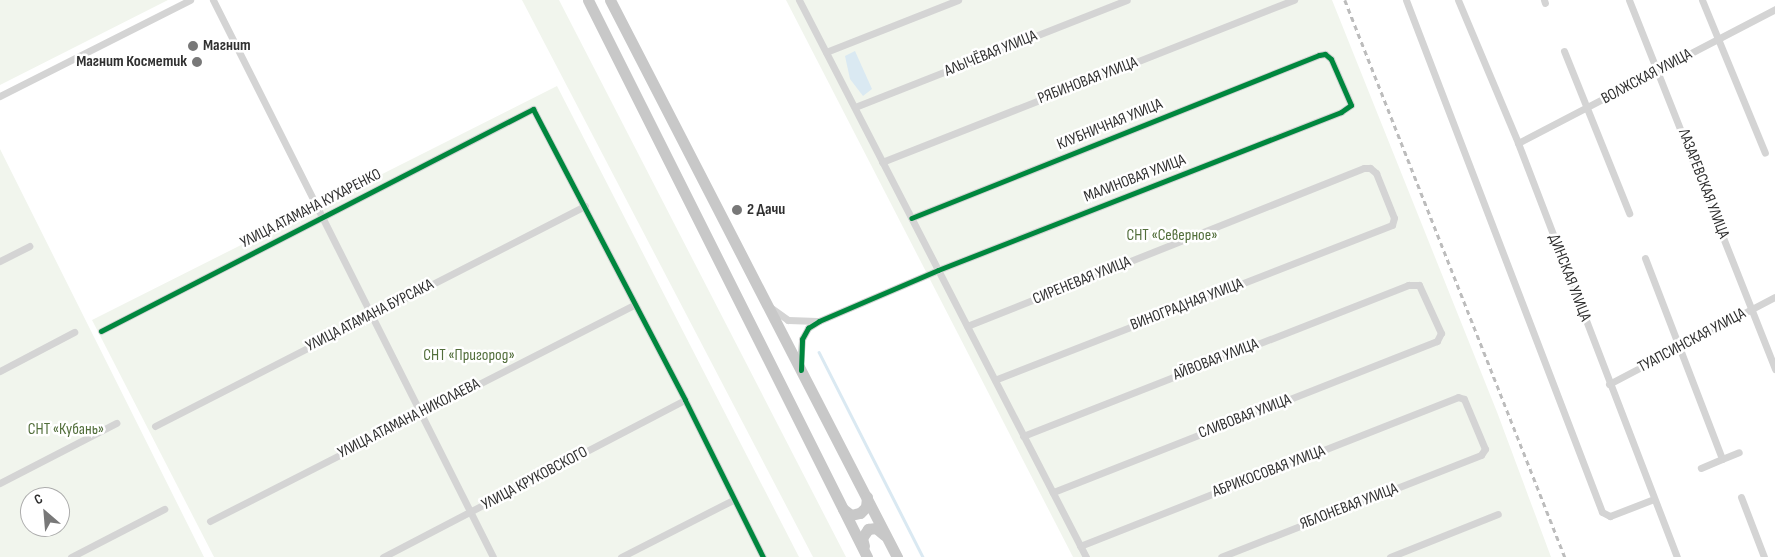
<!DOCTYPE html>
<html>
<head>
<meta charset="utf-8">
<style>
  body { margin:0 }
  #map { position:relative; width:1775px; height:557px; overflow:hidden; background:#fff; font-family:"Sofia Sans Condensed",sans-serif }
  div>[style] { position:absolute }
  .green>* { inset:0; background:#f1f5ed }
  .water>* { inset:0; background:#dae9f2 }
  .stream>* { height:2.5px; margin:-1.25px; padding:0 1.25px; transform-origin:1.25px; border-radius:1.25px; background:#dae9f2 }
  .minor>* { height:7px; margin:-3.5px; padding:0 3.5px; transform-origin:3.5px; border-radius:3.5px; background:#d4d4d4 }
  .primary>* { height:11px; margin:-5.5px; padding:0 5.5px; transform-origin:5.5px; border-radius:5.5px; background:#c8c8c8 }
  .rail>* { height:2.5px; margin-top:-1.25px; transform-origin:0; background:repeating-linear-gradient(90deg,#bcbcbc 0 5px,transparent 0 9px) }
  .cycleway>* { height:5px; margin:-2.5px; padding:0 2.5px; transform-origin:2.5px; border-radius:2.5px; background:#00873e }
  .dots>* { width:14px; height:14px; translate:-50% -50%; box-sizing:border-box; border:2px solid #fff; border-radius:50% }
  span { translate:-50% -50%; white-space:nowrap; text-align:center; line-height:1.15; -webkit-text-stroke:5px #fff; paint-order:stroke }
  .poi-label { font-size:16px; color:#303030; font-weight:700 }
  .left { translate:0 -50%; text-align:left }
  .right { translate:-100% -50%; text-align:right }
  .street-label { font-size:16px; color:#303030 }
  .park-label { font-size:16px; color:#526e3b }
  .north { position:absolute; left:20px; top:487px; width:50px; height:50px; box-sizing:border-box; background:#fff; border:1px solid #acacac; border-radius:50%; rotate:333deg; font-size:14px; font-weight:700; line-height:20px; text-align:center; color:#303030 }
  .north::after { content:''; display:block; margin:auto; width:18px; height:22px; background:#787878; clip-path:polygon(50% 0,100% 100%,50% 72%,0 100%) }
</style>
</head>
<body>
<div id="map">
  <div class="green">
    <i style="clip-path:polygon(0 0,168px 0,0 85px)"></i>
    <i style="clip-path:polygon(522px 0,559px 0,846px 557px,813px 557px)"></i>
    <i style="clip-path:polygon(786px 0,1332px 0,1497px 412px,1551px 557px,1073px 557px)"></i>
    <i style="clip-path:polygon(557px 86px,799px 557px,214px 557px,92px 320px)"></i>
    <i style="clip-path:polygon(evenodd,0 149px,204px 557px,0 557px,0 149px,30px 497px,60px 497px,60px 527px,30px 527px,30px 497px)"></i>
  </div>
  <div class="water">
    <i style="clip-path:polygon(855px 51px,872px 89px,863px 96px,850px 79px,845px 56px)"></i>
  </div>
  <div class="stream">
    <i style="left:819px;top:352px;width:230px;rotate:63.1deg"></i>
  </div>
  <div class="minor">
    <i style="left:213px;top:0;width:623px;rotate:63.31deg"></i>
    <i style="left:799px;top:0;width:627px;rotate:62.74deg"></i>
    <i style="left:1406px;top:0;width:548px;rotate:69.05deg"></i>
    <i style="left:1602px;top:512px;width:9px;rotate:27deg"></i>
    <i style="left:1610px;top:516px;width:47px;rotate:-21.1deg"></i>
    <i style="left:1458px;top:0;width:155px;rotate:67.2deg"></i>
    <i style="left:1518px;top:143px;width:443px;rotate:69deg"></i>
    <i style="left:1544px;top:0;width:3px;rotate:72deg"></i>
    <i style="left:1629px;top:0;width:397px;rotate:68.4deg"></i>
    <i style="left:1702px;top:0;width:165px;rotate:67.6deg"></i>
    <i style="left:1564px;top:51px;width:175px;rotate:68.1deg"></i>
    <i style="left:826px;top:52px;width:142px;rotate:-21.5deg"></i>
    <i style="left:0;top:96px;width:213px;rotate:-26.8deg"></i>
    <i style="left:855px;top:107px;width:292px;rotate:-21.5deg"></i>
    <i style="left:1518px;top:143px;width:290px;rotate:-27.5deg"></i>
    <i style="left:882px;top:162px;width:443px;rotate:-21.5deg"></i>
    <i style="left:1645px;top:258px;width:215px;rotate:69deg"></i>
    <i style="left:1722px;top:459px;width:23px;rotate:157deg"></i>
    <i style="left:0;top:261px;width:33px;rotate:-27deg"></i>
    <i style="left:770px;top:307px;width:22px;rotate:36deg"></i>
    <i style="left:788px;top:320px;width:29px;rotate:2deg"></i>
    <i style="left:967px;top:326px;width:427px;rotate:-21.7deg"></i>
    <i style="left:1364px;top:168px;width:6px"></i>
    <i style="left:1370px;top:168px;width:8px;rotate:40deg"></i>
    <i style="left:1376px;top:173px;width:48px;rotate:68.2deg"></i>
    <i style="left:1394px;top:218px;width:7px;rotate:106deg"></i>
    <i style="left:1392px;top:225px;width:426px;rotate:158.7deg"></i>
    <i style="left:101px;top:331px;width:486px;rotate:-27.2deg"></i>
    <i style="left:533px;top:109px;width:328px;rotate:62.4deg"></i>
    <i style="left:685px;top:400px;width:175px;rotate:63.6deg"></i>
    <i style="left:800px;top:363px;width:24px;rotate:-85deg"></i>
    <i style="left:802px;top:339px;width:13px;rotate:-61deg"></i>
    <i style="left:808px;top:328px;width:13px;rotate:-32deg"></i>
    <i style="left:819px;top:321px;width:129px;rotate:-23.2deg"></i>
    <i style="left:938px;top:270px;width:433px;rotate:-21.4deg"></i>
    <i style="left:1341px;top:112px;width:12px;rotate:-35deg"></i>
    <i style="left:1351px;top:105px;width:50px;rotate:-113.5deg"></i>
    <i style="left:1331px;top:59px;width:8px;rotate:-140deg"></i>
    <i style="left:1325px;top:54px;width:6px;rotate:171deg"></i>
    <i style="left:1319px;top:55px;width:439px;rotate:158.2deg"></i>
    <i style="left:0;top:371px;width:84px;rotate:-27.8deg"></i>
    <i style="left:1609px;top:384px;width:187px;rotate:-27.7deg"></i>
    <i style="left:155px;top:426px;width:483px;rotate:-27.1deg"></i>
    <i style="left:1023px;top:436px;width:414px;rotate:-21.4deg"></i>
    <i style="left:1408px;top:285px;width:11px"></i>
    <i style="left:1419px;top:285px;width:53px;rotate:65.4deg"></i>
    <i style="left:1441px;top:333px;width:9px;rotate:117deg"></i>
    <i style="left:1437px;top:341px;width:413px;rotate:158.5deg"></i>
    <i style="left:1722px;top:459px;width:18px;rotate:-22deg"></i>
    <i style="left:0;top:483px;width:131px;rotate:-27.3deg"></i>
    <i style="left:1741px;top:497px;width:64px;rotate:69deg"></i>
    <i style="left:210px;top:521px;width:477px;rotate:-27deg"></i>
    <i style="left:1080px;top:546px;width:406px;rotate:-21.5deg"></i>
    <i style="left:1458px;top:397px;width:6px;rotate:18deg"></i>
    <i style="left:1464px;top:399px;width:54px;rotate:67.2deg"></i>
    <i style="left:1485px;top:449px;width:7px;rotate:124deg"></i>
    <i style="left:1481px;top:455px;width:279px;rotate:158.6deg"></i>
    <i style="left:71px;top:557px;width:105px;rotate:-27.3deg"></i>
    <i style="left:383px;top:557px;width:340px;rotate:-27.5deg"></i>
    <i style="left:621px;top:557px;width:126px;rotate:-27deg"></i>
    <i style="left:1390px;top:557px;width:116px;rotate:-21.7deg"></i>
  </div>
  <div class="primary">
    <i style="left:588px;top:0;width:623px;rotate:63.39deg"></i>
    <i style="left:610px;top:0;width:627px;rotate:62.74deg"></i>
    <i style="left:843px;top:509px;width:10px;rotate:37deg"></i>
    <i style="left:851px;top:515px;width:9px;rotate:-13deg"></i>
    <i style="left:860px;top:513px;width:8px;rotate:-45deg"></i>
    <i style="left:866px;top:507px;width:10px;rotate:-84deg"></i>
    <i style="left:864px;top:546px;width:8px;rotate:-104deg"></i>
    <i style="left:862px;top:538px;width:11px;rotate:-56deg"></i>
    <i style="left:868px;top:529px;width:8px;rotate:-7deg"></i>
    <i style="left:876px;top:528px;width:11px;rotate:41deg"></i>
  </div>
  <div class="rail">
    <i style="left:1345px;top:0;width:599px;rotate:68.45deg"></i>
  </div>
  <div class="cycleway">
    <i style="left:101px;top:331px;width:486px;rotate:-27.2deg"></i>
    <i style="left:533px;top:109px;width:328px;rotate:62.4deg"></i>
    <i style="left:685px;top:400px;width:175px;rotate:63.6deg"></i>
    <i style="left:801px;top:370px;width:31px;rotate:-88deg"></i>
    <i style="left:802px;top:339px;width:13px;rotate:-61deg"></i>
    <i style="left:808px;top:328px;width:13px;rotate:-32deg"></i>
    <i style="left:819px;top:321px;width:129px;rotate:-23.2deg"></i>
    <i style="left:938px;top:270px;width:433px;rotate:-21.4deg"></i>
    <i style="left:1341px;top:112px;width:12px;rotate:-35deg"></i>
    <i style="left:1351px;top:105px;width:50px;rotate:-113.5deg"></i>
    <i style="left:1331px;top:59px;width:8px;rotate:-140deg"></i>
    <i style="left:1325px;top:54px;width:6px;rotate:171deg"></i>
    <i style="left:1319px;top:55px;width:439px;rotate:158.2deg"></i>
  </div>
  <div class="dots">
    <i style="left:193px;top:46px;background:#787878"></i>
    <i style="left:197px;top:62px;background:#787878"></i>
    <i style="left:737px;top:210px;background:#787878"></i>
  </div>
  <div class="poi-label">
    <span class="left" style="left:203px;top:46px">Магнит</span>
    <span class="right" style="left:187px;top:62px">Магнит Косметик</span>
    <span class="left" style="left:747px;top:210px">2 Дачи</span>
  </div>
  <div class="street-label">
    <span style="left:991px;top:54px;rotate:-22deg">АЛЫЧЁВАЯ УЛИЦА</span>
    <span style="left:1647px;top:77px;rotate:-28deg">ВОЛЖСКАЯ УЛИЦА</span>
    <span style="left:1088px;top:81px;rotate:-21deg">РЯБИНОВАЯ УЛИЦА</span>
    <span style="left:1110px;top:125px;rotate:-22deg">КЛУБНИЧНАЯ УЛИЦА</span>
    <span style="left:1135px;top:179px;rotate:-21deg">МАЛИНОВАЯ УЛИЦА</span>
    <span style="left:1703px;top:184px;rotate:69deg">ЛАЗАРЕВСКАЯ УЛИЦА</span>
    <span style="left:311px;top:209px;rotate:-27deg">УЛИЦА АТАМАНА КУХАРЕНКО</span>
    <span style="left:1569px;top:278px;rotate:69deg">ДИНСКАЯ УЛИЦА</span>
    <span style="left:1082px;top:281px;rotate:-22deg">СИРЕНЕВАЯ УЛИЦА</span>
    <span style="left:1187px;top:305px;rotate:-21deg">ВИНОГРАДНАЯ УЛИЦА</span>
    <span style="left:370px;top:316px;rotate:-27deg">УЛИЦА АТАМАНА БУРСАКА</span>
    <span style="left:1692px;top:341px;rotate:-28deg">ТУАПСИНСКАЯ УЛИЦА</span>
    <span style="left:1216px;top:360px;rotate:-21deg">АЙВОВАЯ УЛИЦА</span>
    <span style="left:1245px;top:417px;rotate:-21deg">СЛИВОВАЯ УЛИЦА</span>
    <span style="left:409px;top:419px;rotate:-27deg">УЛИЦА АТАМАНА НИКОЛАЕВА</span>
    <span style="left:1269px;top:472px;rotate:-21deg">АБРИКОСОВАЯ УЛИЦА</span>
    <span style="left:535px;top:479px;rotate:-28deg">УЛИЦА КРУКОВСКОГО</span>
    <span style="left:1349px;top:507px;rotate:-21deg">ЯБЛОНЕВАЯ УЛИЦА</span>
  </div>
  <div class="park-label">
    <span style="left:1172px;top:236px">СНТ «Северное»</span>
    <span style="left:469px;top:356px">СНТ «Пригород»</span>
    <span style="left:66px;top:430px">СНТ «Кубань»</span>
  </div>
  <div class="north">С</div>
</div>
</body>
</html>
